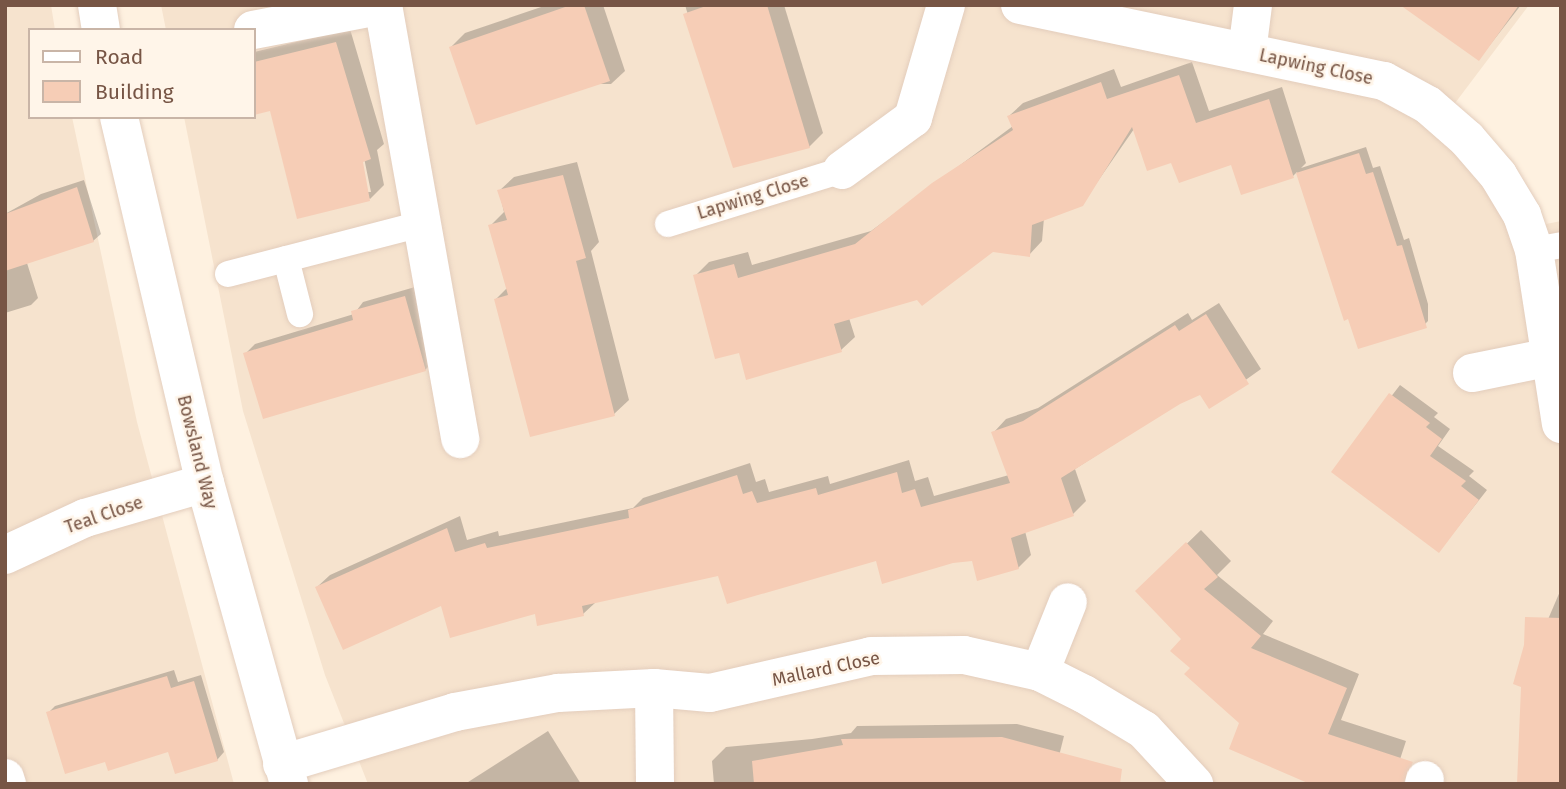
<!DOCTYPE html>
<html>
<head>
<meta charset="utf-8">
<style>
  body { margin:0 }
  #map { position:relative; width:1566px; height:789px; overflow:hidden; background:#fef1e0; font-family:"Fira Sans",sans-serif }
  div>[style] { position:absolute }
  .residential>* { inset:0; background:#f6e3ce }
  .shadow>* { inset:0; background:#0003 }
  .building>* { inset:0; background:#f6cdb6 }
  .roads { filter:drop-shadow(0 0 2px #e3cdbc) drop-shadow(0 0 2px #e3cdbc) }
  .lane>* { height:26px; margin:-13px; padding:0 13px; transform-origin:13px; border-radius:13px; background:#fff }
  .street>* { height:38px; margin:-19px; padding:0 19px; transform-origin:19px; border-radius:19px; background:#fff }
  .secondary>* { height:38px; margin:-19px; padding:0 19px; transform-origin:19px; border-radius:19px; background:#fff }
  span { translate:-50% -50%; white-space:nowrap; text-align:center; line-height:1.15; -webkit-text-stroke:5px #fff5e9; paint-order:stroke }
  .street-label { font-size:18px; color:#775545 }
  .frame { position:absolute; inset:0; border:7px solid #775545; pointer-events:none }
  .legend { position:absolute; left:28px; top:28px; width:228px; height:91px; box-sizing:border-box; background:#fff5e9; border:2px solid #c9b5a7; margin:0; padding:9px 12px; list-style:none; font-size:21px; color:#775545 }
  .legend li { display:flex; align-items:center; gap:14px; height:35px }
  .legend b { width:35px; border:2px solid #c9b5a7 }
</style>
</head>
<body>
<div id="map">
  <div class="residential">
    <i style="clip-path:polygon(5px 5px,51px 5px,55px 30px,30px 30px,30px 117px,72px 117px,137px 422px,234px 784px,5px 784px)"></i>
    <i style="clip-path:polygon(161px 5px,1529px 5px,1434px 131px,1521px 229px,1561px 221px,1561px 784px,368px 784px,325px 675px,243px 411px,184px 117px,254px 117px,254px 30px,166px 30px)"></i>
  </div>
  <div class="shadow">
    <i style="clip-path:polygon(547px 5px,603px 5px,625px 71px,611px 84px,595px 84px,451px 47px,465px 33px)"></i>
    <i style="clip-path:polygon(685px 5px,784px 5px,823px 133px,809px 147px,734px 166px)"></i>
    <i style="clip-path:polygon(1432px 5px,1521px 5px,1479px 59px)"></i>
    <i style="clip-path:polygon(evenodd,350px 29px,384px 144px,377px 150px,384px 185px,370px 199px,271px 109px,254px 113px,254px 52px,350px 29px,360px 153px,363px 153px,371px 192px,367px 192px,360px 153px)"></i>
    <i style="clip-path:polygon(1192px 62px,1209px 111px,1282px 87px,1306px 163px,1301px 168px,1366px 147px,1373px 168px,1380px 166px,1404px 240px,1409px 238px,1428px 304px,1428px 321px,1421px 328px,1345px 318px,1297px 172px,1293px 176px,1232px 162px,1172px 161px,1134px 129px,1082px 204px,1044px 218px,1042px 241px,1029px 255px,992px 250px,918px 298px,849px 318px,855px 337px,841px 350px,740px 350px,695px 276px,709px 262px,748px 252px,752px 265px,871px 231px,1013px 126px,1009px 116px,1023px 103px,1114px 69px,1121px 87px)"></i>
    <i style="clip-path:polygon(577px 162px,599px 242px,591px 251px,629px 400px,614px 414px,496px 299px,508px 287px,490px 226px,504px 212px,499px 191px,514px 177px)"></i>
    <i style="clip-path:polygon(84px 180px,101px 234px,93px 241px,27px 263px,38px 298px,31px 305px,5px 313px,5px 214px,41px 194px)"></i>
    <i style="clip-path:polygon(415px 287px,435px 360px,425px 370px,245px 354px,255px 344px,354px 314px,363px 302px)"></i>
    <i style="clip-path:polygon(1219px 303px,1261px 369px,1209px 406px,1201px 392px,1180px 402px,1075px 469px,1086px 501px,1073px 514px,1025px 531px,1031px 555px,1018px 568px,973px 560px,877px 559px,719px 574px,596px 602px,583px 614px,442px 604px,317px 587px,330px 575px,460px 516px,467px 540px,498px 531px,499px 536px,633px 508px,643px 498px,750px 463px,756px 482px,765px 479px,769px 492px,828px 476px,830px 484px,909px 460px,915px 481px,928px 477px,934px 496px,1009px 475px,994px 432px,1006px 419px,1038px 408px,1188px 313px,1192px 320px)"></i>
    <i style="clip-path:polygon(1400px 385px,1438px 413px,1434px 417px,1450px 429px,1438px 446px,1474px 471px,1469px 476px,1487px 490px,1439px 551px,1333px 472px)"></i>
    <i style="clip-path:polygon(1201px 530px,1231px 561px,1217px 575px,1273px 621px,1263px 634px,1359px 674px,1341px 720px,1406px 741px,1392px 784px,1242px 722px,1192px 667px,1183px 639px,1138px 591px)"></i>
    <i style="clip-path:polygon(1561px 589px,1561px 784px,1543px 631px)"></i>
    <i style="clip-path:polygon(174px 670px,178px 682px,201px 675px,224px 752px,217px 760px,169px 750px,48px 713px,55px 706px)"></i>
    <i style="clip-path:polygon(1017px 724px,1064px 736px,1052px 784px,714px 784px,712px 761px,726px 747px,812px 739px,851px 733px,857px 726px)"></i>
    <i style="clip-path:polygon(548px 731px,581px 784px,465px 784px)"></i>
  </div>
  <div class="building">
    <i style="clip-path:polygon(571px 5px,584px 5px,610px 81px,476px 125px,449px 47px)"></i>
    <i style="clip-path:polygon(709px 5px,767px 5px,810px 148px,733px 168px,683px 14px)"></i>
    <i style="clip-path:polygon(1400px 5px,1519px 5px,1479px 61px)"></i>
    <i style="clip-path:polygon(336px 42px,371px 159px,363px 162px,370px 201px,297px 219px,270px 111px,254px 115px,254px 62px)"></i>
    <i style="clip-path:polygon(1179px 75px,1196px 123px,1269px 99px,1294px 178px,1241px 195px,1231px 165px,1179px 183px,1171px 163px,1147px 171px,1132px 127px,1083px 206px,1032px 225px,1030px 257px,993px 252px,922px 306px,917px 300px,834px 324px,842px 352px,746px 380px,739px 353px,715px 359px,693px 275px,734px 264px,738px 278px,855px 244px,932px 183px,1013px 130px,1007px 116px,1101px 82px,1107px 99px)"></i>
    <i style="clip-path:polygon(1359px 153px,1366px 174px,1373px 172px,1397px 246px,1402px 245px,1427px 328px,1358px 349px,1348px 319px,1344px 321px,1296px 173px)"></i>
    <i style="clip-path:polygon(563px 175px,586px 258px,576px 261px,615px 416px,530px 437px,494px 299px,508px 295px,488px 225px,507px 220px,497px 190px)"></i>
    <i style="clip-path:polygon(77px 187px,94px 242px,5px 271px,5px 214px)"></i>
    <i style="clip-path:polygon(405px 296px,426px 371px,263px 419px,243px 353px,353px 320px,351px 311px)"></i>
    <i style="clip-path:polygon(1206px 314px,1249px 384px,1209px 409px,1200px 395px,1180px 404px,1061px 478px,1074px 516px,1011px 538px,1019px 569px,977px 581px,972px 561px,953px 563px,882px 584px,876px 561px,727px 604px,718px 576px,582px 606px,584px 616px,537px 626px,535px 614px,450px 638px,441px 606px,343px 650px,315px 587px,447px 528px,455px 552px,485px 543px,487px 548px,629px 518px,628px 510px,737px 475px,743px 494px,752px 491px,757px 503px,816px 488px,818px 495px,897px 472px,902px 493px,915px 489px,921px 507px,1010px 483px,991px 432px,1023px 421px,1175px 325px,1179px 331px)"></i>
    <i style="clip-path:polygon(1389px 393px,1430px 423px,1426px 427px,1442px 439px,1430px 456px,1466px 481px,1461px 486px,1479px 500px,1439px 553px,1331px 472px)"></i>
    <i style="clip-path:polygon(1186px 542px,1218px 577px,1204px 589px,1261px 636px,1251px 648px,1347px 688px,1328px 734px,1413px 762px,1403px 784px,1310px 784px,1229px 749px,1239px 723px,1184px 674px,1190px 668px,1170px 651px,1181px 639px,1135px 591px)"></i>
    <i style="clip-path:polygon(1525px 617px,1561px 618px,1561px 784px,1517px 784px,1521px 687px,1513px 684px,1524px 645px)"></i>
    <i style="clip-path:polygon(167px 676px,171px 688px,194px 681px,218px 761px,175px 774px,168px 752px,108px 771px,105px 762px,65px 774px,46px 712px)"></i>
    <i style="clip-path:polygon(1002px 737px,1122px 769px,1120px 784px,754px 784px,752px 761px,843px 745px,841px 739px)"></i>
  </div>
  <div class="roads">
    <div class="lane">
      <i style="left:668px;top:224px;width:182px;rotate:-17.2deg"></i>
      <i style="left:1534px;top:250px;width:27px;rotate:-10deg"></i>
      <i style="left:286px;top:259px;width:57px;rotate:75.7deg"></i>
      <i style="left:228px;top:274px;width:200px;rotate:-14.5deg"></i>
    </div>
    <div class="street">
      <i style="left:383px;top:5px;width:441px;rotate:79.9deg"></i>
      <i style="left:1020px;top:5px;width:372px;rotate:11.8deg"></i>
      <i style="left:1384px;top:81px;width:50px;rotate:28.6deg"></i>
      <i style="left:1428px;top:105px;width:52px;rotate:41.1deg"></i>
      <i style="left:1467px;top:139px;width:48px;rotate:49.3deg"></i>
      <i style="left:1498px;top:175px;width:47px;rotate:59deg"></i>
      <i style="left:1522px;top:215px;width:37px;rotate:71deg"></i>
      <i style="left:1534px;top:250px;width:176px;rotate:81.2deg"></i>
      <i style="left:253px;top:30px;width:133px;rotate:-10.8deg"></i>
      <i style="left:1247px;top:52px;width:47px;rotate:-82.7deg"></i>
      <i style="left:842px;top:170px;width:88px;rotate:-36.2deg"></i>
      <i style="left:913px;top:118px;width:118px;rotate:-73.7deg"></i>
      <i style="left:1472px;top:373px;width:81px;rotate:-11.4deg"></i>
      <i style="left:5px;top:555px;width:88px;rotate:-24.8deg"></i>
      <i style="left:85px;top:518px;width:125px;rotate:-16.3deg"></i>
      <i style="left:1040px;top:672px;width:75px;rotate:-68.2deg"></i>
      <i style="left:654px;top:688px;width:96px;rotate:89.4deg"></i>
      <i style="left:282px;top:764px;width:181px;rotate:-16.7deg"></i>
      <i style="left:455px;top:712px;width:105px;rotate:-10.5deg"></i>
      <i style="left:558px;top:693px;width:96px;rotate:-3deg"></i>
      <i style="left:654px;top:688px;width:56px;rotate:5.1deg"></i>
      <i style="left:710px;top:693px;width:165px;rotate:-12.9deg"></i>
      <i style="left:871px;top:656px;width:93px;rotate:-0.6deg"></i>
      <i style="left:964px;top:655px;width:78px;rotate:12.6deg"></i>
      <i style="left:1040px;top:672px;width:49px;rotate:26.6deg"></i>
      <i style="left:1084px;top:694px;width:70px;rotate:31deg"></i>
      <i style="left:1144px;top:730px;width:74px;rotate:47.2deg"></i>
      <i style="left:5px;top:778px;width:6px;rotate:72deg"></i>
      <i style="left:1424px;top:784px;width:4px;rotate:-76deg"></i>
    </div>
    <div class="secondary">
      <i style="left:97px;top:5px;width:25px;rotate:81deg"></i>
      <i style="left:119px;top:117px;width:376px;rotate:76.8deg"></i>
      <i style="left:205px;top:483px;width:313px;rotate:74.4deg"></i>
    </div>
  </div>
  <div class="street-label">
    <span style="left:1316px;top:67px;rotate:12deg">Lapwing Close</span>
    <span style="left:753px;top:197px;rotate:-17deg">Lapwing Close</span>
    <span style="left:197px;top:452px;rotate:76deg">Bowsland Way</span>
    <span style="left:104px;top:515px;rotate:-19deg">Teal Close</span>
    <span style="left:826px;top:669px;rotate:-12deg">Mallard Close</span>
  </div>
  <div class="frame"></div>
  <ul class="legend">
  <li><b style="height:9px;background:#fff"></b>Road</li>
  <li><b style="height:19px;background:#f6cdb6"></b>Building</li>
  </ul>
</div>
</body>
</html>
